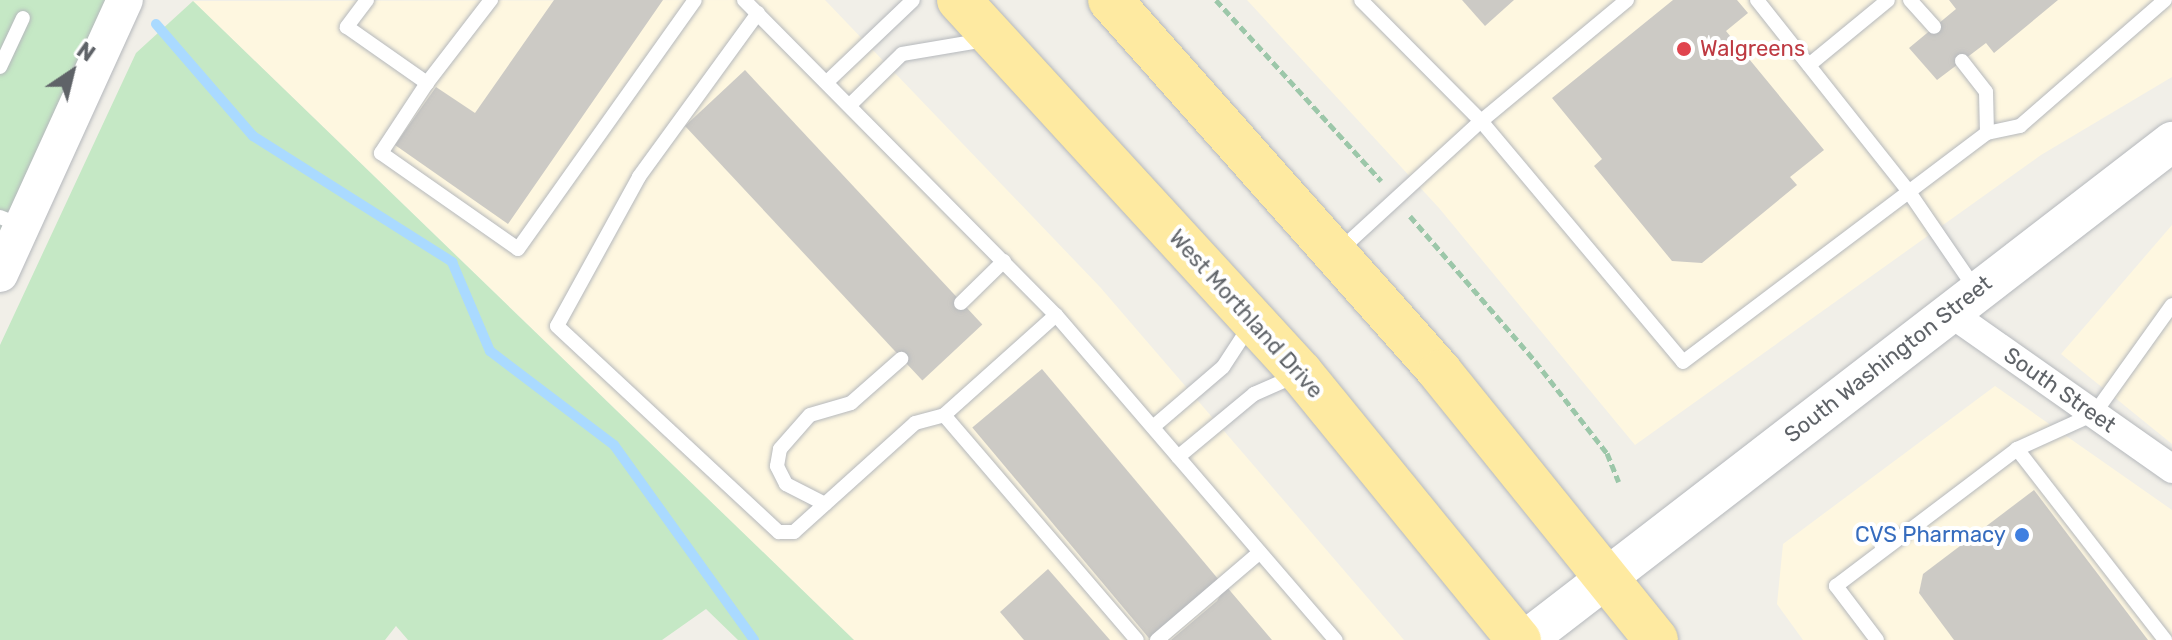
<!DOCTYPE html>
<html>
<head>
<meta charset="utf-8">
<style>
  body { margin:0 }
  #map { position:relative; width:2172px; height:640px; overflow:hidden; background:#f1efe8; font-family:Rubik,sans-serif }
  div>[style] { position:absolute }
  .commercial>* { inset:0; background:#fef7e0 }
  .green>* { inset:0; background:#c5e8c5 }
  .stream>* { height:10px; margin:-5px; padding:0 5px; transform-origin:5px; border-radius:5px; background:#aadaff }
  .building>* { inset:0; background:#cccac5; transform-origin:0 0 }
  .path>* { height:5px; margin-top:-2.5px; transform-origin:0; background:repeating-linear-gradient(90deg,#9cc7a9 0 8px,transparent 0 12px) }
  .roads { filter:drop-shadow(0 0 2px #b5b8bc) drop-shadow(0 0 2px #b5b8bc) }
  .service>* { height:14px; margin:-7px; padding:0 7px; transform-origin:7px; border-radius:7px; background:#fff }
  .minor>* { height:28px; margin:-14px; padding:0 14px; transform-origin:14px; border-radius:14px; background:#fff }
  .tertiary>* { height:36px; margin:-18px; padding:0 18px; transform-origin:18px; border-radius:18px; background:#fff }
  .secondary>* { height:40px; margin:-20px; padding:0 20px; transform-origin:20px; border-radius:20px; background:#fff }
  .trunk>* { height:44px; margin:-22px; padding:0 22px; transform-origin:22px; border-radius:22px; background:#feeaa1 }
  .dots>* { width:22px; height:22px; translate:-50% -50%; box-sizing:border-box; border:4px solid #fff; border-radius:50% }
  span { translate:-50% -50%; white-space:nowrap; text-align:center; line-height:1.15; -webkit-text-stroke:8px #fff; paint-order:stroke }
  .health-label { font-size:22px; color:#be3a42 }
  .left { translate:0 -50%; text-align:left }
  .street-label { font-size:22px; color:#5f6368 }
  .shop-label { font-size:22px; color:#366cbe }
  .right { translate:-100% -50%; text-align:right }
  .north { position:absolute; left:32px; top:32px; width:80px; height:80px; -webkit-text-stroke:6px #fff; paint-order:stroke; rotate:35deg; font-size:22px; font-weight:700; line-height:32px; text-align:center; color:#5f6368 }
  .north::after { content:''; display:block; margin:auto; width:28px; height:36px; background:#5f6368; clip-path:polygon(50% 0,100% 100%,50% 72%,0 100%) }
</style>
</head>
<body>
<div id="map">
  <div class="commercial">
    <i style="clip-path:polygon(825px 0,1100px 287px,1404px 640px,854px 640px,193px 1px)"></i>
    <i style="clip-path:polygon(1247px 0,2172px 0,2172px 77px,2041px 155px,1635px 445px,1439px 208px)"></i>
    <i style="clip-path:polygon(2172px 225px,2172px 444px,2061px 354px)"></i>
    <i style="clip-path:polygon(1995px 386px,2172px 510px,2172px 640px,1803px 640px,1777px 604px,1783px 544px)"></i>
  </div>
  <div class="green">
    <i style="clip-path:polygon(0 0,107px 0,0 236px)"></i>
    <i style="clip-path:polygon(193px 1px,527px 324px,854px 640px,738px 640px,706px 609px,662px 640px,408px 640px,396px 626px,385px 640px,0 640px,0 345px,136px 53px)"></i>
  </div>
  <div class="stream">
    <i style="left:156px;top:24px;width:148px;rotate:49.1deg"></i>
    <i style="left:253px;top:136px;width:236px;rotate:32.3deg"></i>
    <i style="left:452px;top:262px;width:97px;rotate:66.9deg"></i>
    <i style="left:490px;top:351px;width:156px;rotate:37.2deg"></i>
    <i style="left:614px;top:445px;width:240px;rotate:54.3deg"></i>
  </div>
  <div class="building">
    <i style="clip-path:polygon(554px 0,663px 0,508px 224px,395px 145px,436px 87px,475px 113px)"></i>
    <i style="clip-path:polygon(1462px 0,1514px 0,1485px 26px)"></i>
    <i style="clip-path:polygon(1673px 0,1737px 0,1748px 13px,1726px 31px,1824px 150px,1790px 177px,1797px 185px,1702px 263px,1672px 261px,1594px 166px,1602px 159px,1552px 98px)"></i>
    <i style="clip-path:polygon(1949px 0,2058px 0,1994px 53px,1986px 43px,1937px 80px,1909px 48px,1956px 9px)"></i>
    <i style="left:745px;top:70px;width:348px;height:82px;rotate:47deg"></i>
    <i style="left:1042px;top:369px;width:275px;height:91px;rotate:50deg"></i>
    <i style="clip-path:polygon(2034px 490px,2148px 640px,1954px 640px,1919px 593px,1923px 574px)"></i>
    <i style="clip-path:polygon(1048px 569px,1110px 640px,1024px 640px,1000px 612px)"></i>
    <i style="clip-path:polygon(1226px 586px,1272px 640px,1171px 640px,1217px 601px)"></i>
  </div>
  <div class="path">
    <i style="left:1216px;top:0;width:245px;rotate:47.6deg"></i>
    <i style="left:1410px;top:216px;width:191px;rotate:49.2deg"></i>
    <i style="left:1535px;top:361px;width:117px;rotate:52deg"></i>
    <i style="left:1607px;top:453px;width:31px;rotate:68deg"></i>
  </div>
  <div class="roads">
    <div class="service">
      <i style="left:367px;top:0;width:34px;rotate:127deg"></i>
      <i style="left:347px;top:27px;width:98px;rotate:35deg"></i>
      <i style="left:427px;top:83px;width:105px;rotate:-52.4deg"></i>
      <i style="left:744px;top:0;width:443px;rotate:45.3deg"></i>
      <i style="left:1056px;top:315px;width:429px;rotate:49.3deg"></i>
      <i style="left:1627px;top:0;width:190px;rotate:140.3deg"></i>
      <i style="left:1481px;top:121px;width:314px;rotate:50deg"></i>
      <i style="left:1683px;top:362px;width:381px;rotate:-37deg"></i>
      <i style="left:1987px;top:133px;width:34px;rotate:-12deg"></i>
      <i style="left:2020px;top:126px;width:192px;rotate:-41deg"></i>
      <i style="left:1757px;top:0;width:245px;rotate:51.6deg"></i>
      <i style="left:1909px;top:192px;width:119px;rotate:55.6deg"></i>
      <i style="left:1910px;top:0;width:36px;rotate:48deg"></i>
      <i style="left:758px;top:13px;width:203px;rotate:126deg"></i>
      <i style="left:639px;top:177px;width:170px;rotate:118.8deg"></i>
      <i style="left:557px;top:326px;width:303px;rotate:42.9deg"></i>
      <i style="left:779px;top:532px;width:15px"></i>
      <i style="left:794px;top:532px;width:163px;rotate:-42deg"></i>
      <i style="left:915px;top:423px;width:30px;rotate:-15deg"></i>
      <i style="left:1962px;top:61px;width:39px;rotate:52deg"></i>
      <i style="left:1986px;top:92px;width:41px;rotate:88.6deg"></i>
      <i style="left:1809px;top:65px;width:102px;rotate:-39.4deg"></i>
      <i style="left:0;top:67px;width:54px;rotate:-64.9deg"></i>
      <i style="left:828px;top:81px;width:117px;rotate:-43.6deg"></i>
      <i style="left:427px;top:83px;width:84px;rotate:123.3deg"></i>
      <i style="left:381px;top:153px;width:167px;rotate:35deg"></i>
      <i style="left:518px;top:249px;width:305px;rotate:-54.6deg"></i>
      <i style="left:851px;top:104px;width:71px;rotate:-44.4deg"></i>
      <i style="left:902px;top:54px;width:84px;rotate:-9.6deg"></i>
      <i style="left:0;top:217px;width:24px;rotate:22deg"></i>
      <i style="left:1339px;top:251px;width:193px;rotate:-42.5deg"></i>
      <i style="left:1481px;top:121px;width:170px;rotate:-134.8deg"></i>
      <i style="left:961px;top:303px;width:60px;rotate:-44.3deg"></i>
      <i style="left:1056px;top:315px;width:150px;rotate:138.2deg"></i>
      <i style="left:944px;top:415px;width:296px;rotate:49.4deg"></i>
      <i style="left:1153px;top:427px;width:92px;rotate:-40.6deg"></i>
      <i style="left:1223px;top:367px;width:51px;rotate:-56.9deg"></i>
      <i style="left:2017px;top:449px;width:242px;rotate:52.2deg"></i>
      <i style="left:1178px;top:457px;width:99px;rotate:-39.7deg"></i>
      <i style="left:1254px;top:394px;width:45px;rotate:-23.7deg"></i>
      <i style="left:825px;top:504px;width:44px;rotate:-152.9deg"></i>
      <i style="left:786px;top:484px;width:20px;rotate:-117deg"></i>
      <i style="left:777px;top:466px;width:17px;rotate:-80deg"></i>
      <i style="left:780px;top:449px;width:45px;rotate:-48.6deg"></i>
      <i style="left:810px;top:415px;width:43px;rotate:-16.3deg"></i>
      <i style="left:851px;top:403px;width:67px;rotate:-41.3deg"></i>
      <i style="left:1157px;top:640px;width:135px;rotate:-40.5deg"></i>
      <i style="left:1877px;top:640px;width:68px;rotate:-127.2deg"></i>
      <i style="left:1836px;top:586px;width:227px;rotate:-37.1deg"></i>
      <i style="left:2017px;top:449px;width:85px;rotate:-24.4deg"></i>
      <i style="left:2094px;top:414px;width:134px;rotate:-54.4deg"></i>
    </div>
    <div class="minor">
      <i style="left:1949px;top:312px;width:273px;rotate:35.1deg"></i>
    </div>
    <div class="tertiary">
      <i style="left:0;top:274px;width:301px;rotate:-65.5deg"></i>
    </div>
    <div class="secondary">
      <i style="left:1526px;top:640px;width:816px;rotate:-37.63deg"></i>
    </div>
    <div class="trunk">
      <i style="left:959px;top:0;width:506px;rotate:47.48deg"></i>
      <i style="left:1301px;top:373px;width:345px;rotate:50.8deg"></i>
      <i style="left:1110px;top:0;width:497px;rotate:48.4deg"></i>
      <i style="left:1440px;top:372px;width:344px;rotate:51.1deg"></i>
    </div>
  </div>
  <div class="dots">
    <i style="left:1684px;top:49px;background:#e0444e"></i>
    <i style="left:2022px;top:535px;background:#3f7fe0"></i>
  </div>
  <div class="health-label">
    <span class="left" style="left:1700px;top:49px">Walgreens</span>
  </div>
  <div class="street-label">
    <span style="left:1246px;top:314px;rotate:48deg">West Morthland Drive</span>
    <span style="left:1888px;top:359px;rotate:-38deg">South Washington Street</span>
    <span style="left:2060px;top:390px;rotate:35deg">South Street</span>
  </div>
  <div class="shop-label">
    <span class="right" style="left:2006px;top:535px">CVS Pharmacy</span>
  </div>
  <div class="north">N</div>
</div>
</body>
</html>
